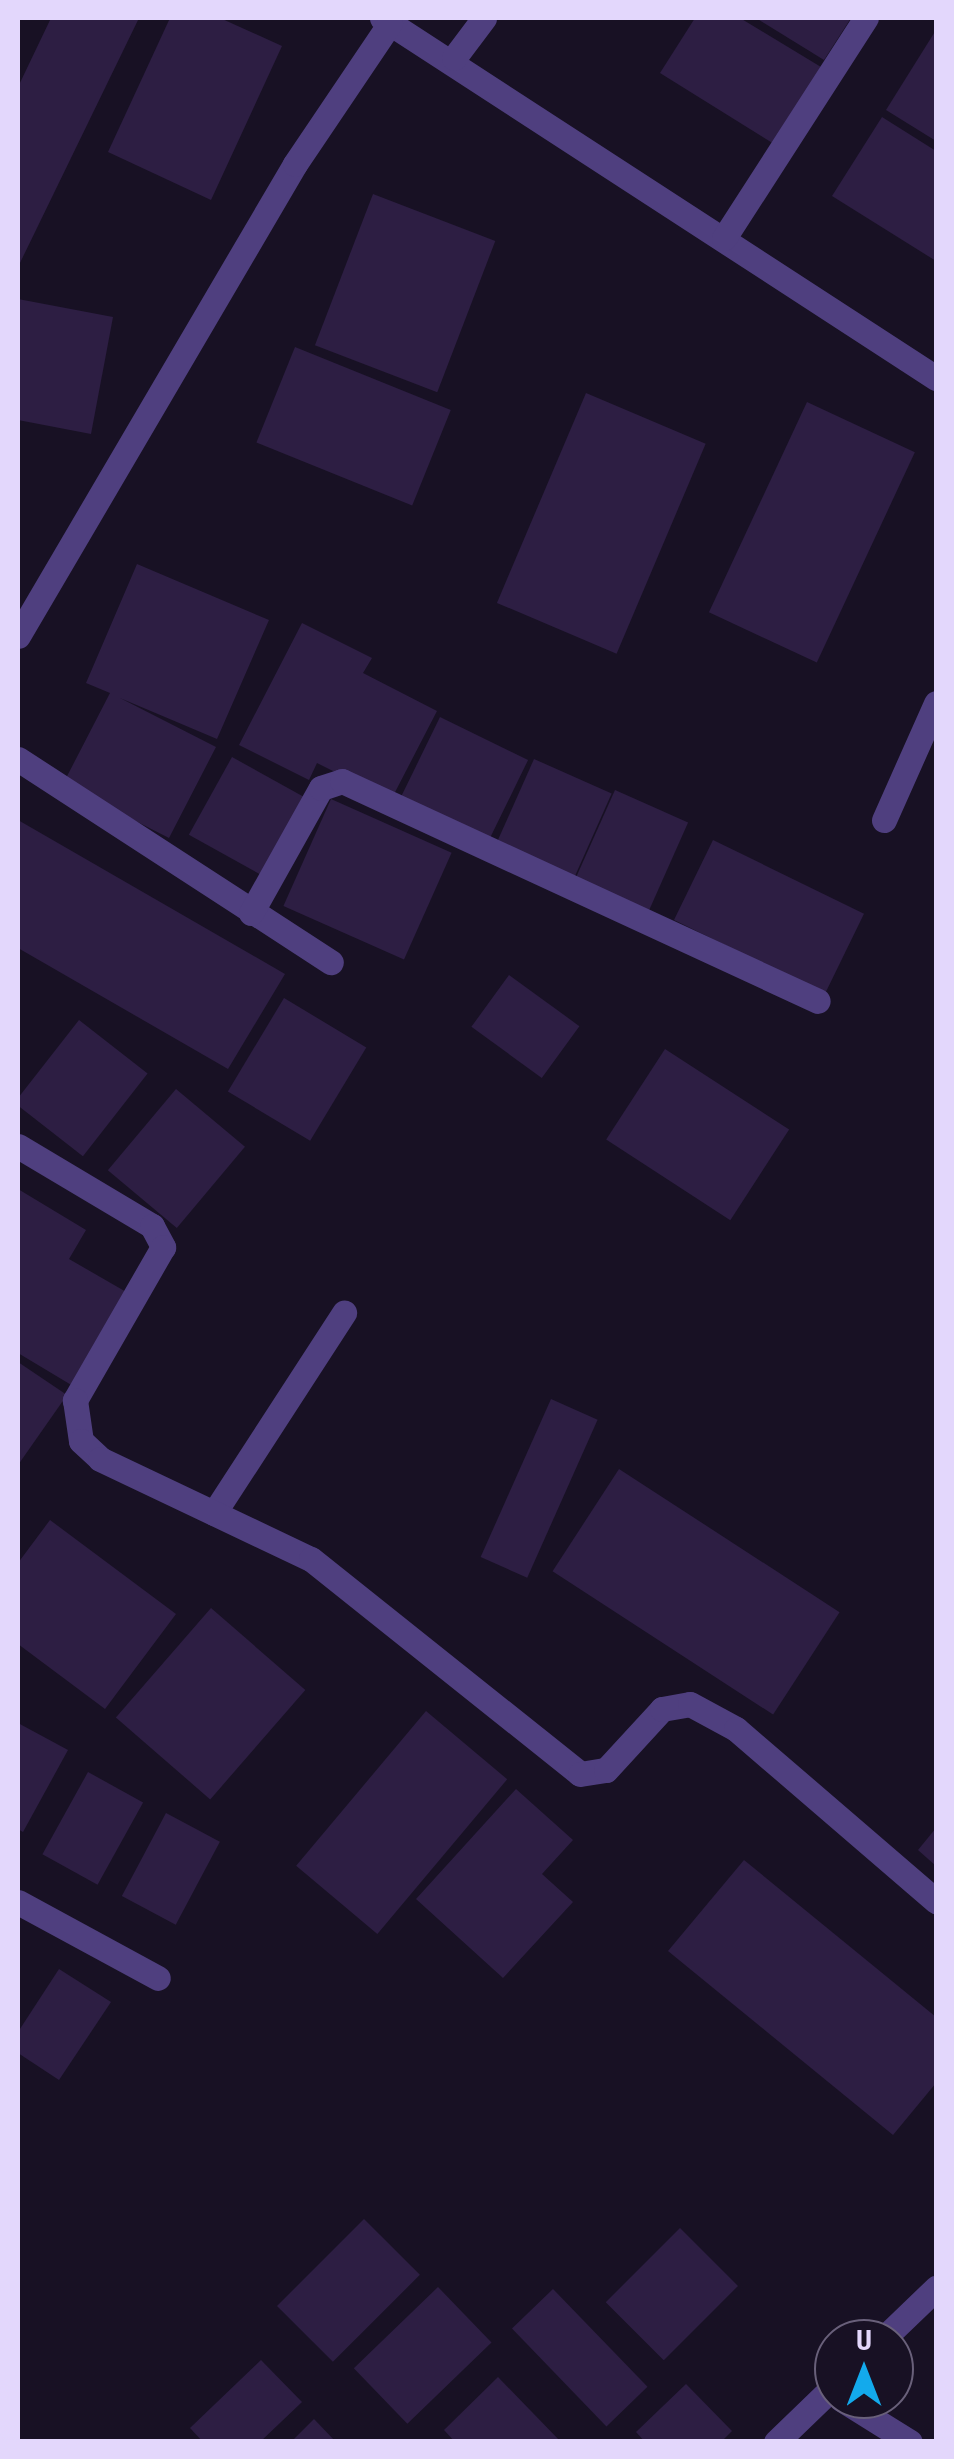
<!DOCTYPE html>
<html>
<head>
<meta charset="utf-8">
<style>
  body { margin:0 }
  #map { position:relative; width:954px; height:2459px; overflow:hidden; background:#181124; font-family:"Roboto Condensed",sans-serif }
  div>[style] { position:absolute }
  .building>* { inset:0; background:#2d1e43; transform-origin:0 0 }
  .service>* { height:25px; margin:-12.5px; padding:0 12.5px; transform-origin:12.5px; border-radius:12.5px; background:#4f3f7f }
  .minor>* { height:25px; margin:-12.5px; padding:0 12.5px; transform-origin:12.5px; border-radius:12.5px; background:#4f3f7f }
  span { translate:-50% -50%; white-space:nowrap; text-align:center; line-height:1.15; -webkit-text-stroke:8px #181124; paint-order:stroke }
  .frame { position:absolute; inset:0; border:20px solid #e3d7fc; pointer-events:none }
  .north { position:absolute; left:814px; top:2319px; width:100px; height:100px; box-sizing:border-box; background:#181124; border:2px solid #69607a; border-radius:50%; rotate:0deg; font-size:28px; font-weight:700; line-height:40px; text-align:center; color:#e3d7fc }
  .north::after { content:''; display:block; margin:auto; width:35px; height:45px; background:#13aaec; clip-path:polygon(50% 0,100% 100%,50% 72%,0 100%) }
</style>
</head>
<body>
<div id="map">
  <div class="building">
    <i style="clip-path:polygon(51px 18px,139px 18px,18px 267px,18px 87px)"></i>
    <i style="clip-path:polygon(170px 18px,220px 18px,282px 46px,211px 200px,108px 152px)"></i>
    <i style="clip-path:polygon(695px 18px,740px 18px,821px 67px,774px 144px,660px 73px)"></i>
    <i style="clip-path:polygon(756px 18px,851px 18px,824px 60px)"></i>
    <i style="clip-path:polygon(936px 30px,936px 141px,886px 110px)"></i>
    <i style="clip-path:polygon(882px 117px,936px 151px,936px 261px,832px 196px)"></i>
    <i style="left:373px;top:194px;width:131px;height:162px;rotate:21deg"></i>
    <i style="clip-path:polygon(18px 299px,113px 317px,91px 434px,18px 420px)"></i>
    <i style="left:295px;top:347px;width:168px;height:103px;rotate:22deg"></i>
    <i style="left:586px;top:393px;width:130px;height:228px;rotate:23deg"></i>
    <i style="left:807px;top:402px;width:119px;height:232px;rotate:25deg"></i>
    <i style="clip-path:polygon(137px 564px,269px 620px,217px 739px,120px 698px,216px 747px,169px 838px,63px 784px,110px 693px,86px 683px)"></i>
    <i style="clip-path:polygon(302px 623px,372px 658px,363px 673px,437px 711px,391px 800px,317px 763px,309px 780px,239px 745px)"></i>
    <i style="left:440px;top:717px;width:98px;height:88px;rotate:26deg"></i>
    <i style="left:232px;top:757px;width:86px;height:89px;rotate:29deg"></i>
    <i style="left:534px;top:759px;width:85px;height:97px;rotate:24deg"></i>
    <i style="left:615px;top:790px;width:80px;height:97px;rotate:24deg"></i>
    <i style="left:331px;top:799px;width:132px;height:117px;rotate:24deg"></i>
    <i style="clip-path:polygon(18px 820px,285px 974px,228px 1069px,18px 948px)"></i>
    <i style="left:713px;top:840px;width:168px;height:89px;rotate:26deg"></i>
    <i style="left:509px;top:975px;width:87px;height:64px;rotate:36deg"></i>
    <i style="left:284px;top:998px;width:96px;height:109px;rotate:31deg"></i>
    <i style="left:79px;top:1020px;width:87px;height:105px;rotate:38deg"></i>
    <i style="left:665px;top:1049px;width:148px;height:108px;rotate:33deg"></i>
    <i style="left:176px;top:1089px;width:90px;height:106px;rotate:40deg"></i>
    <i style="clip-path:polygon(18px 1189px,86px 1230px,69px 1259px,128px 1293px,73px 1386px,18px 1353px)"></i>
    <i style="clip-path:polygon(18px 1362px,67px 1395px,18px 1465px)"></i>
    <i style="left:551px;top:1399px;width:51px;height:173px;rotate:24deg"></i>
    <i style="left:619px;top:1469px;width:263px;height:122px;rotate:33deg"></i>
    <i style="clip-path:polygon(50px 1520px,176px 1614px,105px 1709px,18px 1644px,18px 1563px)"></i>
    <i style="left:211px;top:1608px;width:125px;height:145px;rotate:41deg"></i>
    <i style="left:426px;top:1711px;width:106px;height:202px;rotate:40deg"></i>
    <i style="clip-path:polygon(18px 1723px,68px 1750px,23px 1832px,18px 1829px)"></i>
    <i style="left:88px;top:1772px;width:63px;height:94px;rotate:29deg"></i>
    <i style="clip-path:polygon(516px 1789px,573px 1840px,542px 1874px,573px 1902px,503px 1978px,416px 1899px)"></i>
    <i style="left:166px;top:1813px;width:61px;height:94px;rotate:28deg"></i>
    <i style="clip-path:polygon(936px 1828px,936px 1866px,918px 1850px)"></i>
    <i style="clip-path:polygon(744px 1860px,936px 2017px,936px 2083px,893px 2135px,668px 1951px)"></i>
    <i style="clip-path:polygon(59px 1969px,111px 2002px,59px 2080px,18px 2053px,18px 2032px)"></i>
    <i style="left:364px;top:2219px;width:79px;height:123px;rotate:45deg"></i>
    <i style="left:680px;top:2228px;width:82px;height:105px;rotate:45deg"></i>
    <i style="left:438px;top:2287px;width:77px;height:117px;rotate:46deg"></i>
    <i style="left:553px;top:2289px;width:136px;height:57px;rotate:46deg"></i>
    <i style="clip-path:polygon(261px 2360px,302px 2402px,260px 2442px,203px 2442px,190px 2428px)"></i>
    <i style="clip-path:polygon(498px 2377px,561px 2442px,455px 2442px,444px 2430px)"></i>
    <i style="clip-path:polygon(686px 2384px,732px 2431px,721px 2442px,645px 2442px,636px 2432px)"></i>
    <i style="clip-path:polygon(314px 2419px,336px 2442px,291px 2442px)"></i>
  </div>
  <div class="service">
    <i style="left:884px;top:820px;width:128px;rotate:-66deg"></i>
    <i style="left:214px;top:1513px;width:239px;rotate:-57deg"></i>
  </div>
  <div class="minor">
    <i style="left:382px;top:18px;width:661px;rotate:33.02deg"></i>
    <i style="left:454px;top:58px;width:50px;rotate:-53.1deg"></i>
    <i style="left:724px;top:238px;width:262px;rotate:-57.2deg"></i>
    <i style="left:18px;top:636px;width:547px;rotate:-59.59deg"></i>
    <i style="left:295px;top:164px;width:170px;rotate:-56deg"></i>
    <i style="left:18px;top:759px;width:373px;rotate:33deg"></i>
    <i style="left:251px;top:913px;width:143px;rotate:-60.8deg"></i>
    <i style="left:321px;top:788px;width:22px;rotate:-18deg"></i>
    <i style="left:342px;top:781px;width:524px;rotate:24.81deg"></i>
    <i style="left:18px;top:1146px;width:156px;rotate:30.8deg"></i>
    <i style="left:152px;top:1226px;width:24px;rotate:62deg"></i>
    <i style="left:163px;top:1247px;width:177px;rotate:119.9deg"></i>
    <i style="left:75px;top:1400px;width:41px;rotate:81.7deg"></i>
    <i style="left:81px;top:1441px;width:26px;rotate:43deg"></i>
    <i style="left:100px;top:1459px;width:233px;rotate:25.4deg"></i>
    <i style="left:311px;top:1559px;width:344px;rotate:38.6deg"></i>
    <i style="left:580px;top:1774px;width:26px;rotate:-9deg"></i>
    <i style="left:606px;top:1770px;width:83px;rotate:-47.4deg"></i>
    <i style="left:662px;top:1709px;width:28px;rotate:-10deg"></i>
    <i style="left:690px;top:1704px;width:52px;rotate:28.5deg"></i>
    <i style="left:736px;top:1729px;width:264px;rotate:40.7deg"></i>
    <i style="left:18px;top:1902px;width:159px;rotate:28.5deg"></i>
    <i style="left:883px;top:2339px;width:74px;rotate:-43.9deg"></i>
    <i style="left:841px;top:2399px;width:81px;rotate:31.9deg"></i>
    <i style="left:776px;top:2442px;width:81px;rotate:-44deg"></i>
  </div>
  <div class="frame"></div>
  <div class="north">U</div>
</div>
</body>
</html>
